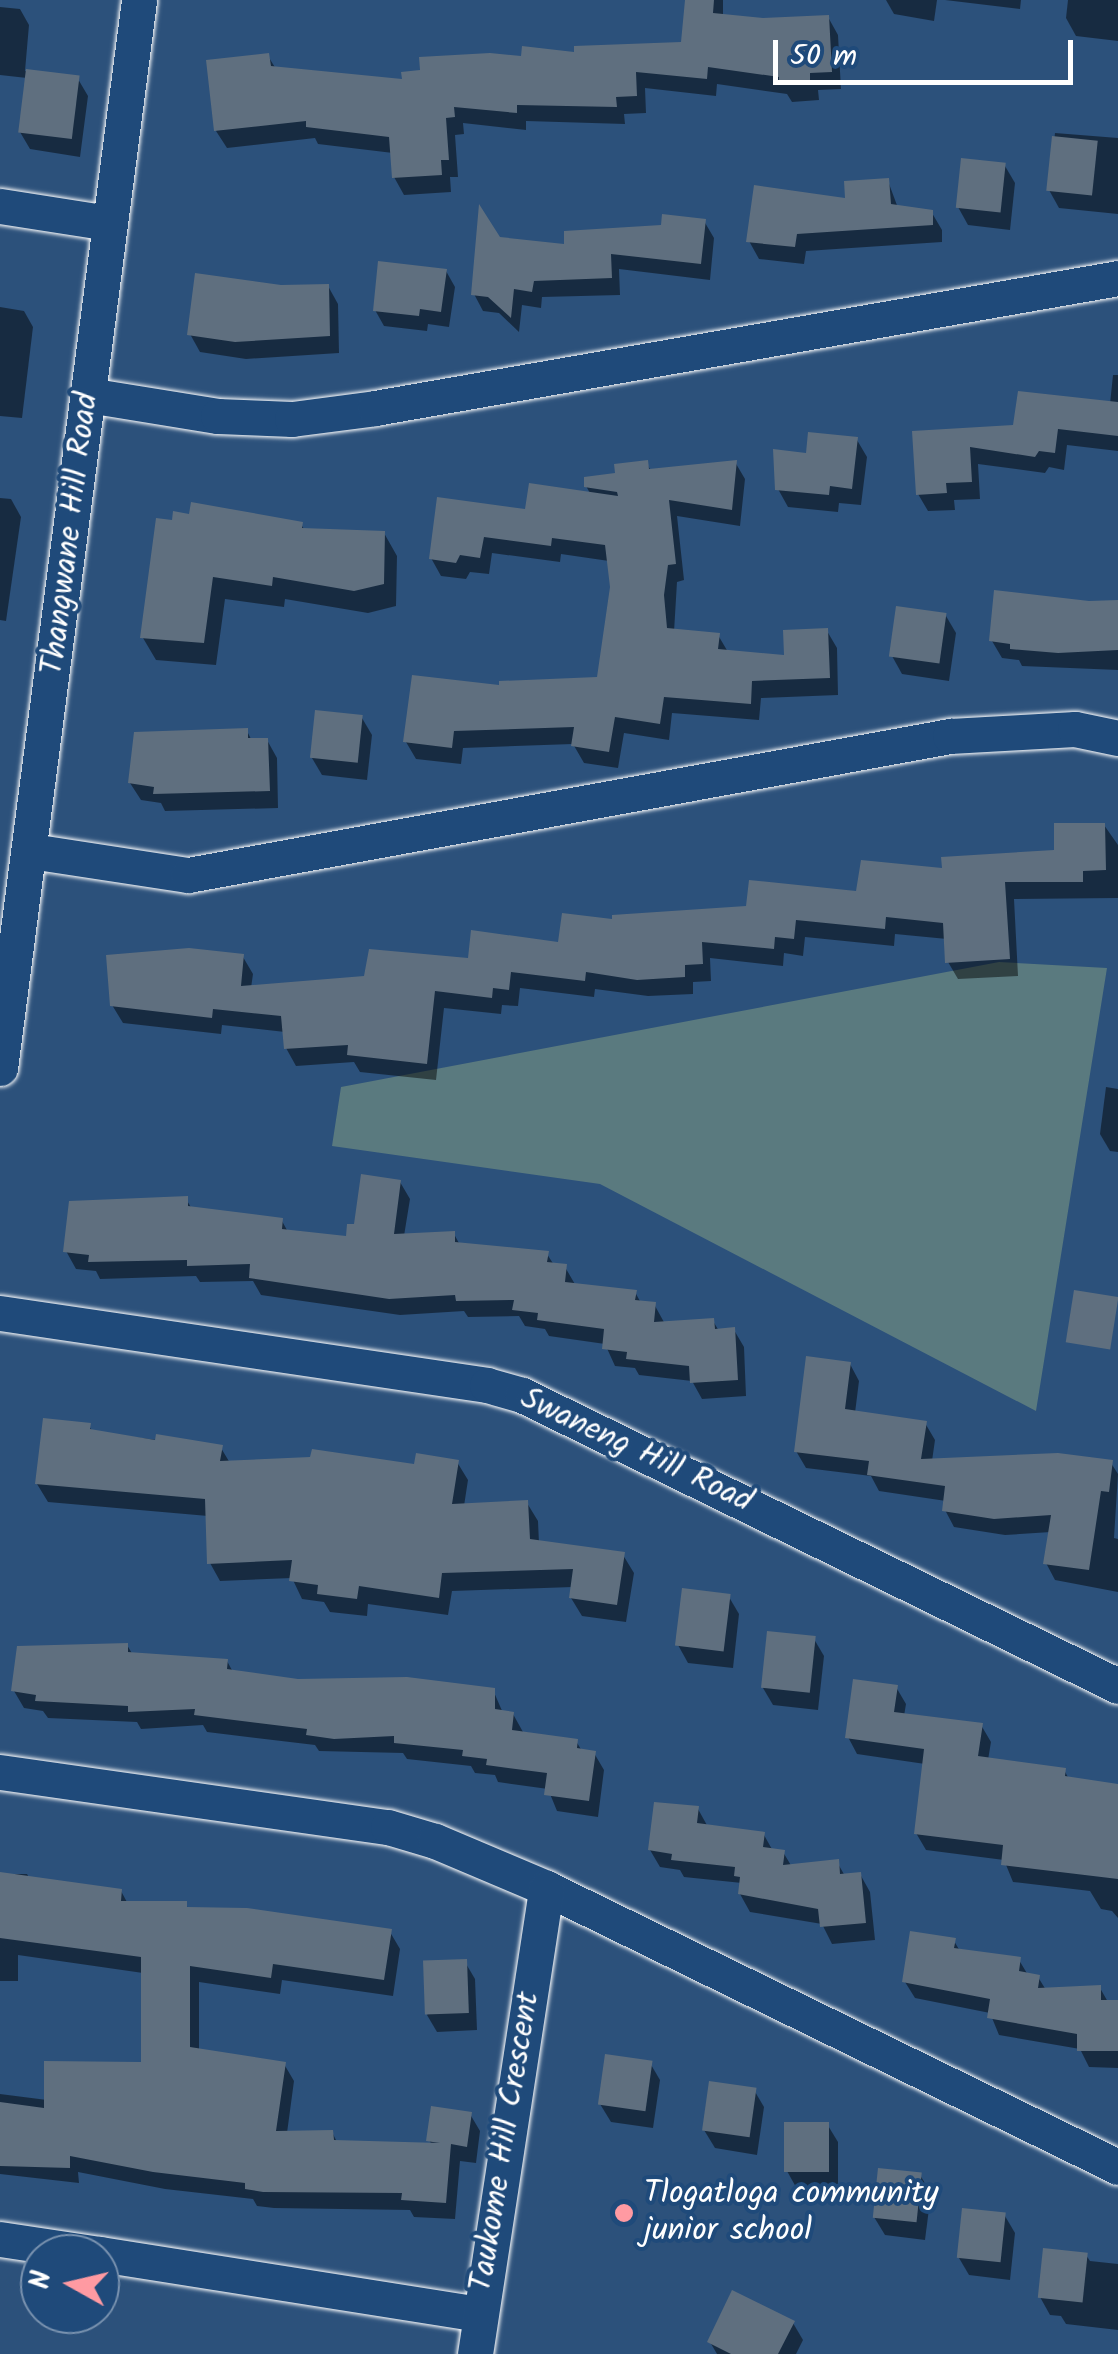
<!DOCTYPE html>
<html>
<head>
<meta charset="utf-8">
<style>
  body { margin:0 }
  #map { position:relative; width:1118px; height:2354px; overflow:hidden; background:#2c517b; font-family:Kalam,sans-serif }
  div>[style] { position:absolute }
  .green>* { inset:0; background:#5a7a7f }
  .shadow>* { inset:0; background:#0007 }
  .building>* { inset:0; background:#5f6f7f; transform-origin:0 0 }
  .roads { filter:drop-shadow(0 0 2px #fff) drop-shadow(0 0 2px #fff) }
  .street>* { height:35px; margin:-17.5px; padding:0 17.5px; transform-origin:17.5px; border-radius:17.5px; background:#1f4a7a }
  .dots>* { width:28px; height:28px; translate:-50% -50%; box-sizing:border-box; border:5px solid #1f4a7a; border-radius:50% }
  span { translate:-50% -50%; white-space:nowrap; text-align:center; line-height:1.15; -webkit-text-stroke:8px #1f4a7a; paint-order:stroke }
  .street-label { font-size:32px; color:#fff }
  .poi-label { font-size:32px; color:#fff }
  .left { translate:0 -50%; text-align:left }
  .north { position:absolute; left:20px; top:2234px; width:100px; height:100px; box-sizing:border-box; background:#1f4a7a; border:2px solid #7992af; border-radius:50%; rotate:278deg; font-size:28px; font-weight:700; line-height:40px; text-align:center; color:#fff }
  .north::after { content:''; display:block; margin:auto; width:35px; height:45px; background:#ff9aa2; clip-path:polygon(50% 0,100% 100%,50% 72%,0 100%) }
  .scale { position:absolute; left:773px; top:40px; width:300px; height:45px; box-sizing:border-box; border:5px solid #fff; border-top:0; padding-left:12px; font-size:30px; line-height:35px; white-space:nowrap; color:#fff; -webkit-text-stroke:8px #1f4a7a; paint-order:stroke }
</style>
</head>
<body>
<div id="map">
  <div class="green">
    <i style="clip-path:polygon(999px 962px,1107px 968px,1036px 1411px,600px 1184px,332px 1146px,341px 1087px)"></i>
  </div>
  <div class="shadow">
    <i style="clip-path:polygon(688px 0,723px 0,723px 16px,762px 20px,828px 17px,838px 35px,841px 89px,818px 90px,819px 100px,792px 102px,787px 94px,717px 84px,716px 96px,645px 88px,646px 113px,624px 114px,625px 124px,526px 121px,526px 130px,463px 123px,464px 134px,455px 135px,458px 177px,450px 177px,451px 192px,404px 195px,394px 177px,393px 153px,318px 144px,315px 138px,227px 148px,216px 131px,268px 56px,276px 69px,404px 82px,523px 59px,683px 44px)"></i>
    <i style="clip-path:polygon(886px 0,937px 0,934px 21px,894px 14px)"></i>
    <i style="clip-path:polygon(945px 0,1021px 0,1020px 9px)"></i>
    <i style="clip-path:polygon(1068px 0,1118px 0,1118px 41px,1076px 36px,1066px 18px)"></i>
    <i style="clip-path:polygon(0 7px,20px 9px,29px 25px,25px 71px,78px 79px,88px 96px,80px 157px,30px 149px,20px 132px,27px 78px,0 75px)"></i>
    <i style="clip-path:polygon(1055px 133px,1118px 138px,1118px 214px,1059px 208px,1049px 190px)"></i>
    <i style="clip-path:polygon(1005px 166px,1015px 183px,1010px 230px,968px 225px,958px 207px)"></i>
    <i style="clip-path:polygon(888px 181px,898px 208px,932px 213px,942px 230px,942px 242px,806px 251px,804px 264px,759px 259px,749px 241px)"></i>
    <i style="clip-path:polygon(704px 221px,714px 238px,710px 280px,619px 269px,620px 295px,542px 297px,541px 308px,522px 305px,519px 332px,499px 313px,483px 311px,474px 294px,498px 240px,566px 247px)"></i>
    <i style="clip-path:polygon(446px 271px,455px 287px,449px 327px,428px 324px,427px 331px,384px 326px,375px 310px)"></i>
    <i style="clip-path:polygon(328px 286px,338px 304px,339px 353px,246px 359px,200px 352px,190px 334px)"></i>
    <i style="clip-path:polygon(0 307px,24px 311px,33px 327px,22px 418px,0 416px)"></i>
    <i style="clip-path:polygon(1113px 375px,1118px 375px,1118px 451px,1067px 445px,1064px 470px,1049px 467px,1045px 473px,978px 464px,980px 499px,954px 500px,955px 510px,928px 511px,918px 494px,914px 433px,1015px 428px,1110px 404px)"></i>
    <i style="clip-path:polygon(857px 440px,867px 457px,861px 505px,839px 503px,838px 512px,788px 507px,778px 489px,808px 456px)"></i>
    <i style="clip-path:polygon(735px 462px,745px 479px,740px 526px,677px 516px,684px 580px,677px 582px,674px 632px,718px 635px,728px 652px,786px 658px,827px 631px,837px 648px,838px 695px,761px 698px,759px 720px,672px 713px,669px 740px,624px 733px,618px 768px,584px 763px,573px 744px,463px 748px,461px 764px,416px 759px,406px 742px,502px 688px,599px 679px,612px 587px,609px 561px,561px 554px,560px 562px,492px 553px,489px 574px,470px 572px,466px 579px,441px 576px,431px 558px,527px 512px,591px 495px,586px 486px,646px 463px,652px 472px)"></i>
    <i style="clip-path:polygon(0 498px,11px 499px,21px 517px,6px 621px,0 620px)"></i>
    <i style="clip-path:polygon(174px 523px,301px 524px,305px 531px,384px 533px,397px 556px,396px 606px,368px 613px,285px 599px,284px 607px,225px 599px,216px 665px,156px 660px,143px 638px)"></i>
    <i style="clip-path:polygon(1118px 602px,1118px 670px,1022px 666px,1019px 660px,1002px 658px,992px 641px,1088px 604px)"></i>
    <i style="clip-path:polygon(946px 616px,956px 633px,949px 681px,902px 674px,892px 656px)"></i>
    <i style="clip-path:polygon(362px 718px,372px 735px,367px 780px,322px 775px,312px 758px)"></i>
    <i style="clip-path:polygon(247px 731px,252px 741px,267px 740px,277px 758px,278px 808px,165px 811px,161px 803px,141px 800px,130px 783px)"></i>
    <i style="clip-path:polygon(1104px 825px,1118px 845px,1118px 898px,1014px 899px,1018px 976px,958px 979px,948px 962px,947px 939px,895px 934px,894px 946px,805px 937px,803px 956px,784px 953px,783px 966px,710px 958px,711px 981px,693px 982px,693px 994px,648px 996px,595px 989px,594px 997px,520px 988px,518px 1006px,502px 1005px,501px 1014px,444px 1008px,436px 1080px,360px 1072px,354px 1062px,296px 1066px,286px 1048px,285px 1032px,222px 1025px,221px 1034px,123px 1023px,112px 1005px,243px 957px,253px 974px,251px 988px,366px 978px,560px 945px,615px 922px,858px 894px,944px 870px,1057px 852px)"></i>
    <i style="clip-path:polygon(1106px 1087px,1118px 1089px,1118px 1152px,1110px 1151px,1100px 1134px)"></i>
    <i style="clip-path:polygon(400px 1182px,410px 1199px,404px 1236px,454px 1234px,460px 1245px,547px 1254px,554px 1265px,565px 1267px,576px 1286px,635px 1292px,641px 1303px,654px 1304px,665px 1324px,713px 1321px,719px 1331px,734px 1330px,744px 1347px,746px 1396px,702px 1399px,692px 1381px,639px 1375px,635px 1368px,615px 1366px,605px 1344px,549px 1336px,545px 1329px,525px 1326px,519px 1316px,468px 1317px,464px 1311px,400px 1315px,261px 1295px,253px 1281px,200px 1282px,196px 1276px,100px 1279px,96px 1271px,76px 1269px,66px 1251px,186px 1199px,192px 1209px,282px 1221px,288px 1232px,348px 1238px)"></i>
    <i style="clip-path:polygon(850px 1364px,859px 1381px,855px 1413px,925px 1423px,935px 1440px,932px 1461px,1111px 1463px,1118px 1474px,1114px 1538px,1118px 1539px,1118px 1592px,1055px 1580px,1046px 1563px,1051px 1532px,1005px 1535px,954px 1527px,945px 1510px,946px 1501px,879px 1491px,871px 1476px,806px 1468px,796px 1451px)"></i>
    <i style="clip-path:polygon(89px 1426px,93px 1432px,221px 1448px,230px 1463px,416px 1467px,457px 1462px,468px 1480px,464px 1506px,527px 1503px,538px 1521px,539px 1543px,623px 1555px,634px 1573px,626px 1622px,582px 1616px,571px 1598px,573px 1587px,452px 1591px,448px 1615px,368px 1604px,367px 1616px,330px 1612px,324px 1602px,302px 1599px,292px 1578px,220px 1581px,210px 1563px,208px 1516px,48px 1502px,37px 1484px)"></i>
    <i style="clip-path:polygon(729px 1597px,739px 1614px,733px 1668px,688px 1663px,678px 1645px)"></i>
    <i style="clip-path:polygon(814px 1639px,824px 1656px,818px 1710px,773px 1705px,763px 1688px)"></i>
    <i style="clip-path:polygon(127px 1645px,133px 1655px,227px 1661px,233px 1672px,298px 1681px,493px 1690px,503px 1713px,513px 1714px,523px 1732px,576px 1741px,582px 1751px,594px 1753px,604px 1770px,598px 1817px,557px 1811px,548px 1789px,498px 1782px,495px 1775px,475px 1773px,471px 1766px,407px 1759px,403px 1753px,319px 1751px,315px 1745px,207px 1732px,203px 1725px,141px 1729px,137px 1722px,48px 1718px,43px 1711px,24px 1708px,14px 1691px)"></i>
    <i style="clip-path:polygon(896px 1687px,906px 1704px,904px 1716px,981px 1725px,991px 1742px,988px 1760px,1064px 1770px,1069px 1779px,1118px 1787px,1118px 1918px,1112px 1911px,1101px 1909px,1090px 1891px,1013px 1882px,1004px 1860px,926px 1850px,916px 1833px,925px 1764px,857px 1754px,848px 1737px)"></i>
    <i style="clip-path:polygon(698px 1809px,708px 1827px,764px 1835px,773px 1851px,783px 1852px,792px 1867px,837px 1862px,845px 1876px,860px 1874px,870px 1892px,875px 1940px,832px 1944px,822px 1924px,750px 1912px,740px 1894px,742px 1883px,684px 1877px,680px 1870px,660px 1867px,650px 1850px)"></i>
    <i style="clip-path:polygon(0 1874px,27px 1874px,30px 1879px,121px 1891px,128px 1904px,185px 1903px,189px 1910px,390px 1932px,400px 1949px,393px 1996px,282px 1980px,280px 1994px,199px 1982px,199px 2051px,284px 2064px,294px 2081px,287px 2133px,332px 2132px,337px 2142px,432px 2145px,429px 2140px,470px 2114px,480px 2131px,476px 2163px,460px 2161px,455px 2219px,414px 2217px,410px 2210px,274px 2208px,257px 2206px,253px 2199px,165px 2189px,78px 2172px,79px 2183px,0 2174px,0 2094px,47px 2100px,143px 2065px,143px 1973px,18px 1955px,18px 1981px,0 1981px)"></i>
    <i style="clip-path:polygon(954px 1941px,960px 1951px,1019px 1960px,1028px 1975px,1038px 1977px,1046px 1990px,1100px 1988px,1108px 2002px,1118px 2002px,1118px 2068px,1089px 2067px,1080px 2049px,999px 2035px,990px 2013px,915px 1998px,905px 1982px)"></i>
    <i style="clip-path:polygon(465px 1962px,475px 1979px,477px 2030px,437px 2032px,427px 2015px)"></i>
    <i style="clip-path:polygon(650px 2063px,660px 2080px,653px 2128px,611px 2122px,600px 2104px)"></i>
    <i style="clip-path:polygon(754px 2090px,764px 2107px,757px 2155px,715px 2148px,704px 2130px)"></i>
    <i style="clip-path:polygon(827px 2124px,838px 2142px,838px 2188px,797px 2189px,787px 2171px)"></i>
    <i style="clip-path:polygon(920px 2175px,931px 2193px,925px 2240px,885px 2235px,874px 2217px)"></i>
    <i style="clip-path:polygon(1005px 2216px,1015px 2233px,1010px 2280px,969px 2275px,959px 2258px)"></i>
    <i style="clip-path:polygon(1086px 2255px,1090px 2261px,1118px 2264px,1118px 2330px,1066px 2324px,1061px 2316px,1050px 2315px,1040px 2297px)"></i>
    <i style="clip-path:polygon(793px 2323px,803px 2340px,796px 2354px,717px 2354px,710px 2342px)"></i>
  </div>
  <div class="building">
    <i style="clip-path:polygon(685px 0,714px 0,713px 13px,763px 18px,829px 15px,832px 72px,810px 73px,810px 83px,779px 85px,779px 77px,708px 67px,707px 79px,636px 72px,637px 96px,616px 97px,617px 107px,517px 105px,517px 113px,454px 107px,455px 117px,446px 118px,449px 160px,441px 160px,442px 175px,392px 178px,389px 137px,306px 127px,306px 121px,214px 131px,206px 60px,269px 53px,271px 66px,402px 79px,401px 72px,420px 70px,419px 57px,490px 53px,521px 56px,522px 46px,574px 52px,574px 46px,681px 42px)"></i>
    <i style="left:26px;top:69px;width:54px;height:64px;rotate:7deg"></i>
    <i style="left:1052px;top:136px;width:46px;height:55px;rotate:6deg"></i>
    <i style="left:961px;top:158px;width:45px;height:50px;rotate:6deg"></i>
    <i style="clip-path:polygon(889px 178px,891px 204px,933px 210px,933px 225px,797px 234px,795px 247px,746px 242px,754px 185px,845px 198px,844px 181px)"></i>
    <i style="clip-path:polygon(479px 204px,500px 237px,564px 244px,564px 231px,661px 225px,662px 214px,706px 219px,701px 264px,611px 254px,612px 278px,534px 281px,532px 292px,514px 289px,511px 318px,488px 297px,471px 295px)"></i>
    <i style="clip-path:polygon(378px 261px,447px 269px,441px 312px,420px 309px,419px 316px,373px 311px)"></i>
    <i style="clip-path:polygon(195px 273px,281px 285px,329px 284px,330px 336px,235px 342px,187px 335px)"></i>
    <i style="clip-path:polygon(1018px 391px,1118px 402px,1118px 436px,1058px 429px,1055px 453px,1039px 451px,1035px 457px,970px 447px,972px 482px,946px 483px,947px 493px,916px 495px,912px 431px,1013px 425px)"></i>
    <i style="clip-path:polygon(808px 432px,858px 437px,852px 489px,830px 486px,829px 495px,775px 490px,773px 449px,806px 453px)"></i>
    <i style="clip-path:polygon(648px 460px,649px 469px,737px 460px,732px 510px,669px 500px,676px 564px,668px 565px,664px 595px,667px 628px,720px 633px,718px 649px,784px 655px,783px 630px,828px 628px,830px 678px,752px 681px,751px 704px,664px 697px,660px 724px,615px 717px,609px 752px,571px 746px,574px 727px,454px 731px,452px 748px,403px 742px,412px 675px,499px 685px,499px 681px,597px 677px,610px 587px,605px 545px,552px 538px,551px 546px,484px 537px,480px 558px,460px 555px,456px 563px,429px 559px,437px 497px,525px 509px,529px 483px,618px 496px,617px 492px,584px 487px,584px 477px,615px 473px,614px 464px)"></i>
    <i style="clip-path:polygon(191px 502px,303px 522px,302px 528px,385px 531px,384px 584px,354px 591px,273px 577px,272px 586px,213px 577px,204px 643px,140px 638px,156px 518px,172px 520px,173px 511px,189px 514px)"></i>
    <i style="clip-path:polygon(994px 590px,1089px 601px,1118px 600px,1118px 650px,1058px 653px,1010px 649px,1010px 644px,989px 641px)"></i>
    <i style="left:896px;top:606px;width:51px;height:51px;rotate:8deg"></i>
    <i style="left:315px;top:710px;width:48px;height:48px;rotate:6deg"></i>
    <i style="clip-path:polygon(248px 728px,248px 738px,268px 738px,270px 791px,153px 794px,154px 787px,128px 783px,134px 732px)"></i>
    <i style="clip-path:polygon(1054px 823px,1105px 823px,1106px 870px,1083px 871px,1083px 882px,1005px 882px,1010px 959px,945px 963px,943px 923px,886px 917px,885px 929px,796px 920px,794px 939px,775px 937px,774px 949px,702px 942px,703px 964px,685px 965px,685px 977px,637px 980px,586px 972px,585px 981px,511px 972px,509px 990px,493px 988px,492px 998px,435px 991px,427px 1064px,347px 1055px,348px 1045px,284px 1049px,281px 1016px,213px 1009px,212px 1018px,110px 1006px,106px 955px,189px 948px,244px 954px,241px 986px,364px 976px,369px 949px,468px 958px,471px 930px,558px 942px,562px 913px,612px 919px,612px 915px,746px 906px,749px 880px,856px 891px,861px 860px,942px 868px,941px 857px,1054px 850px)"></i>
    <i style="clip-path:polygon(361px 1174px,401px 1180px,394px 1234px,455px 1231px,455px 1242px,549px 1251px,547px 1262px,567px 1264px,565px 1282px,637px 1290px,635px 1300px,656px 1302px,654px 1322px,714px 1318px,715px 1329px,735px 1327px,738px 1380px,690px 1383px,689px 1366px,626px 1359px,627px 1352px,602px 1349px,604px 1329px,537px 1320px,538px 1313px,512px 1310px,514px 1300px,456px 1301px,455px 1295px,389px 1299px,249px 1278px,250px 1264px,187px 1266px,187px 1260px,88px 1262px,89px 1255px,63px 1252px,69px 1201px,188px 1196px,188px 1206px,283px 1218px,282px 1229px,346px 1236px,347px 1224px,354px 1224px)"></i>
    <i style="left:1074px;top:1290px;width:45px;height:53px;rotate:9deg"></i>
    <i style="clip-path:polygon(806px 1356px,851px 1362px,845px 1409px,927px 1421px,921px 1459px,1058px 1453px,1113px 1460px,1109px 1492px,1101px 1491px,1089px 1570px,1043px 1564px,1051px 1515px,994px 1519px,942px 1511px,945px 1486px,867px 1475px,869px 1461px,794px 1452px)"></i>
    <i style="clip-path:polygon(43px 1418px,91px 1423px,90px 1429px,155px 1440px,156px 1434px,223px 1445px,220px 1461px,310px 1457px,312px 1449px,414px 1464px,416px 1453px,459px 1460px,452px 1504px,528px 1500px,530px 1539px,625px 1552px,617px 1605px,569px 1598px,573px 1569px,442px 1573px,439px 1598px,359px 1586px,357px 1599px,317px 1594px,318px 1585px,289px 1581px,292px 1560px,207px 1564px,205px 1499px,35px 1484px)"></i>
    <i style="left:682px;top:1588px;width:49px;height:58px;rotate:7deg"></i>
    <i style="left:767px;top:1631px;width:49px;height:57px;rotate:6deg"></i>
    <i style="clip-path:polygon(128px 1643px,128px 1652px,228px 1659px,227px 1669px,298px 1679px,407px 1677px,495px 1688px,495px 1709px,514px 1712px,512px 1730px,578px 1739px,577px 1748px,596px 1751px,589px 1801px,544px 1795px,547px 1773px,486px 1765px,487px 1759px,462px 1756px,463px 1750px,394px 1743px,394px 1736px,334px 1739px,306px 1735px,307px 1729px,194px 1715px,195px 1709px,128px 1712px,128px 1706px,35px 1701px,36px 1695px,11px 1691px,17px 1646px)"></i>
    <i style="clip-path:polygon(853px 1679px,898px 1685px,894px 1712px,983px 1723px,978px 1756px,1066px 1768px,1065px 1776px,1118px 1784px,1118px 1879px,1001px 1865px,1003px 1845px,914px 1834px,924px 1749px,845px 1738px)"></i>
    <i style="clip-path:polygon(654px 1802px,699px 1806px,697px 1823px,765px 1832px,763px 1847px,785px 1850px,783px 1865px,839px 1859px,840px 1874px,861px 1872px,866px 1923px,820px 1927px,818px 1909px,738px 1894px,740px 1877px,734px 1876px,735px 1867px,671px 1860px,672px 1854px,648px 1850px)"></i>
    <i style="clip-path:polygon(0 1872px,122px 1889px,121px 1901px,187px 1901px,187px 1907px,247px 1908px,392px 1929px,384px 1980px,273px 1964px,271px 1978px,190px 1966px,190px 2047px,286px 2062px,276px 2131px,333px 2130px,334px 2140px,440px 2143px,426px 2141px,431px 2106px,472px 2112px,467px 2147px,451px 2144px,446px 2203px,401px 2200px,402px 2193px,263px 2192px,245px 2189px,245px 2183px,153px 2172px,70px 2156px,70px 2168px,0 2166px,0 2102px,44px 2108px,44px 2061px,141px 2062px,141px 1957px,0 1938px)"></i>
    <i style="clip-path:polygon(910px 1931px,956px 1938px,954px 1948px,1021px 1957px,1019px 1971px,1040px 1975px,1038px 1988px,1101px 1985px,1101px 2000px,1118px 2000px,1118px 2051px,1077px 2051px,1077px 2034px,987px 2018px,990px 1999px,902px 1982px)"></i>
    <i style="left:467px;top:1959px;width:54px;height:44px;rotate:88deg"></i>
    <i style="left:605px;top:2054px;width:48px;height:51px;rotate:8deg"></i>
    <i style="left:709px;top:2081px;width:48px;height:50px;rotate:8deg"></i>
    <i style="left:784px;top:2122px;width:45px;height:50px"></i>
    <i style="left:878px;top:2168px;width:44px;height:50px;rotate:6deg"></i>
    <i style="left:962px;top:2208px;width:44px;height:50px;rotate:6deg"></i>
    <i style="left:1043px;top:2248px;width:45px;height:50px;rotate:6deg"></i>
    <i style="clip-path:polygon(732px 2290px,795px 2321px,778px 2354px,731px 2354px,707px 2342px)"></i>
  </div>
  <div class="roads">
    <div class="street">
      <i style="left:0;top:206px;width:109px;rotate:8.9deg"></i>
      <i style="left:88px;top:395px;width:132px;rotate:9.2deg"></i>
      <i style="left:218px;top:416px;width:74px;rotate:2.3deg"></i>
      <i style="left:292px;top:419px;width:84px;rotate:-7.5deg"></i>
      <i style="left:375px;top:408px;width:754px;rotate:-9.92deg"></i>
      <i style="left:31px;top:851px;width:159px;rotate:8.7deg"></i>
      <i style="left:188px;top:875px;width:775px;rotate:-10.34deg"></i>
      <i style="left:950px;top:736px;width:125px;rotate:-3.2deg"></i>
      <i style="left:1075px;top:729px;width:44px;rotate:11.8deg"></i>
      <i style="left:0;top:1068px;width:1077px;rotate:-82.58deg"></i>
      <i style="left:0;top:1313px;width:492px;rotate:8.4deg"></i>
      <i style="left:487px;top:1385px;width:36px;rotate:16deg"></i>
      <i style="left:522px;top:1395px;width:663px;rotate:26.02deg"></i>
      <i style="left:0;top:1772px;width:392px;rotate:8.1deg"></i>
      <i style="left:388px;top:1827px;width:49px;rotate:16.6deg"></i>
      <i style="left:435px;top:1841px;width:121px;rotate:22.9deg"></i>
      <i style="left:546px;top:1888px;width:636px;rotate:26deg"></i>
      <i style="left:0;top:2239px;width:100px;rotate:8.6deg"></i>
      <i style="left:100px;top:2254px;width:384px;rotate:9deg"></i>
      <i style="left:475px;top:2354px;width:471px;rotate:-81.3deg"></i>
    </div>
  </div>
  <div class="dots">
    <i style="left:624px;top:2213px;background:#ff9aa2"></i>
  </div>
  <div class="street-label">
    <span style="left:71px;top:534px;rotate:-83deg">Thangwane Hill Road</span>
    <span style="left:636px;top:1451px;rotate:25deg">Swaneng Hill Road</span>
    <span style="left:506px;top:2142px;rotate:-81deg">Taukome Hill Crescent</span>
  </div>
  <div class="poi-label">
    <span class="left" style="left:644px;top:2213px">Tlogatloga community<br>junior school</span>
  </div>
  <div class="north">N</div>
  <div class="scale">50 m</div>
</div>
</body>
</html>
